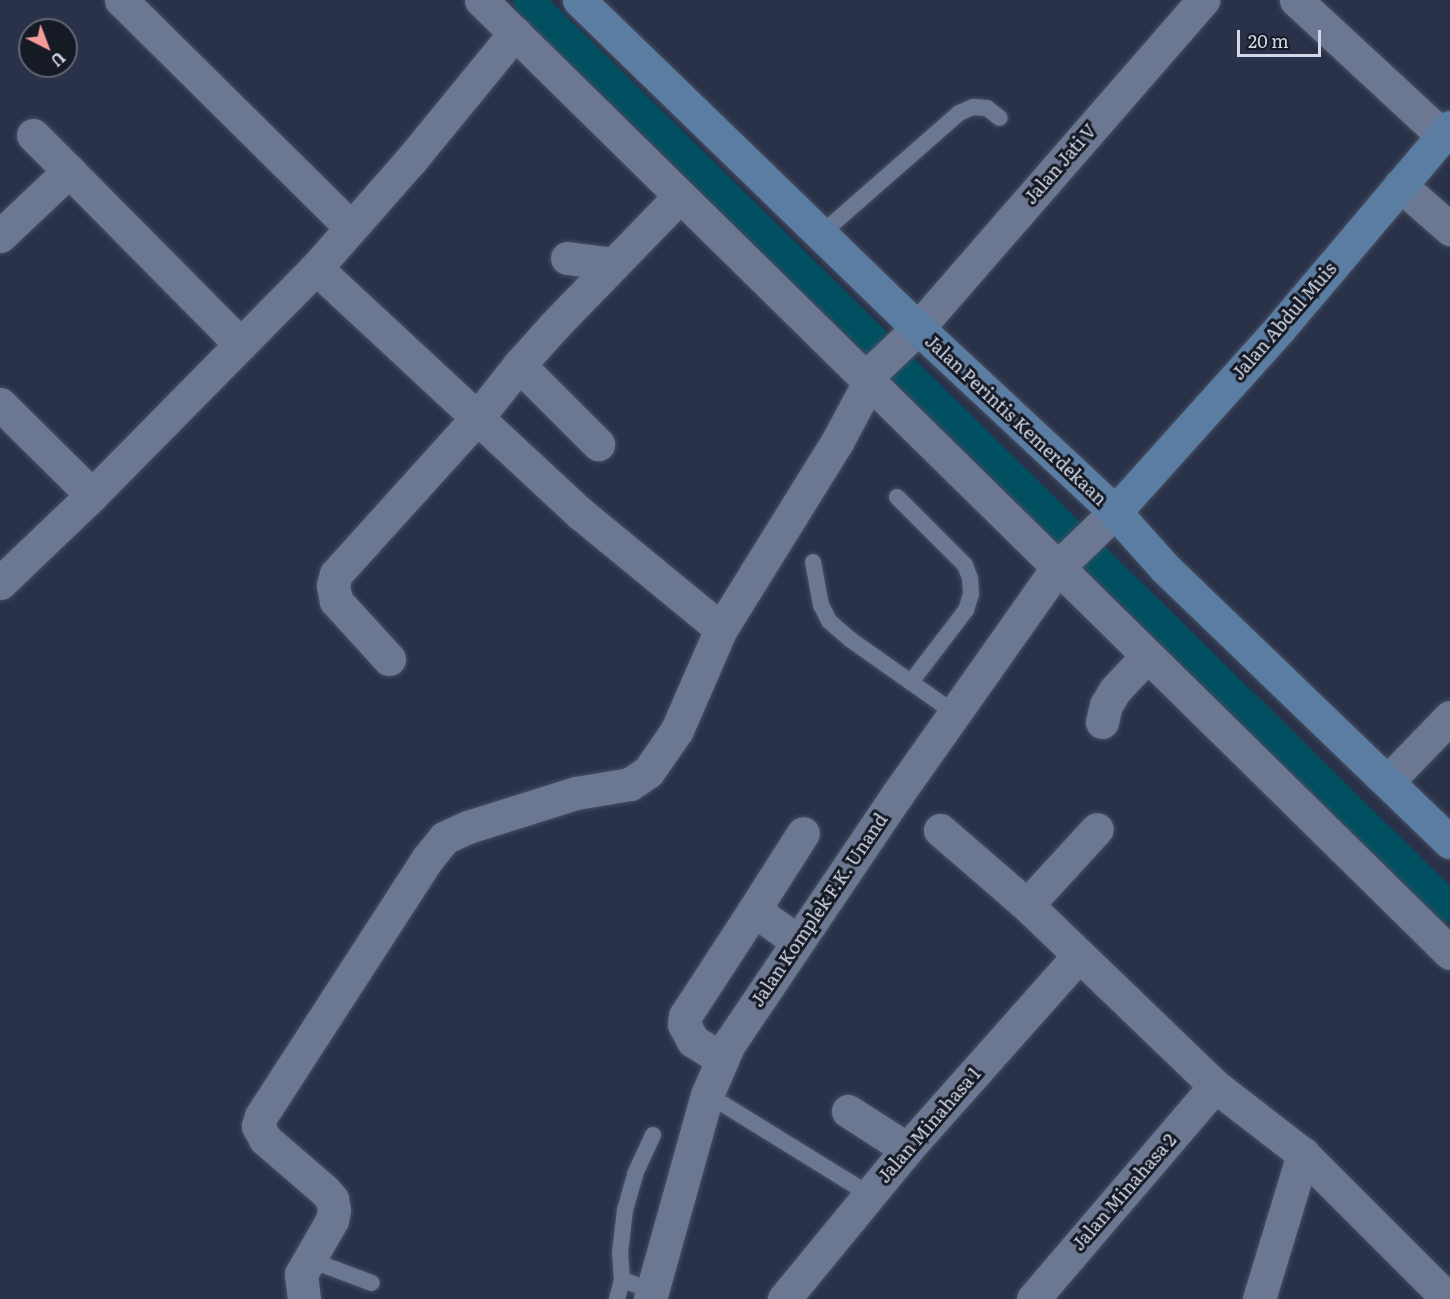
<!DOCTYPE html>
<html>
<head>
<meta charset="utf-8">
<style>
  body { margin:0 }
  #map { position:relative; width:1450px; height:1299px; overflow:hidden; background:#293249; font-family:Literata,serif }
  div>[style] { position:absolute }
  .canal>* { height:30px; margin:-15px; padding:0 15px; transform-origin:15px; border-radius:15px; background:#005062 }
  .roads { filter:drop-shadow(0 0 2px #474f62) drop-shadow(0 0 2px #474f62) }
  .lane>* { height:16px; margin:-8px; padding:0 8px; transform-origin:8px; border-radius:8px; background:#6c7892 }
  .street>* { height:33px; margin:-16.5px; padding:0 16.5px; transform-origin:16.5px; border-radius:16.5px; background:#6c7892 }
  .secondary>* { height:33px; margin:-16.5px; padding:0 16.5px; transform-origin:16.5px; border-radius:16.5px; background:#5b7da2 }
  span { translate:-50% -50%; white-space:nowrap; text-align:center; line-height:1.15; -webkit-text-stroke:6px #161a25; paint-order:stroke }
  .street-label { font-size:18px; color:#d2d8e7 }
  .north { position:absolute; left:18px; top:18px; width:60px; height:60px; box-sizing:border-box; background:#161a25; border:2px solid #616673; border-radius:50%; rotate:138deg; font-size:16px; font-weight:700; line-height:24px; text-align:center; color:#d2d8e7 }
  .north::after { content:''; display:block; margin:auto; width:21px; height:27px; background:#f59b97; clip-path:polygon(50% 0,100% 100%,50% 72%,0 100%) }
  .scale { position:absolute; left:1237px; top:30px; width:84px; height:27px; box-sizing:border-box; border:3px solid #d2d8e7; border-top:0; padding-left:8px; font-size:18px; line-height:21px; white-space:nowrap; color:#d2d8e7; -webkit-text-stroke:4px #161a25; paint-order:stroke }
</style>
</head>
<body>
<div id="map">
  <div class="canal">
    <i style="left:528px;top:0;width:1293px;rotate:44.53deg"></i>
  </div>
  <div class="roads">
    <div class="lane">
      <i style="left:821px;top:234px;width:184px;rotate:-41.2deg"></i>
      <i style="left:959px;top:113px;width:15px;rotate:-23deg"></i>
      <i style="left:973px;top:107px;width:14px;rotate:4deg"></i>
      <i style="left:987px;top:108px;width:16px;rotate:38deg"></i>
      <i style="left:897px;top:497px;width:96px;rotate:45deg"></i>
      <i style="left:965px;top:565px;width:14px;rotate:69deg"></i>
      <i style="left:970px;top:578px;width:16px;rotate:86deg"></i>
      <i style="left:971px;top:594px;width:17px;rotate:107deg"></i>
      <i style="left:966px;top:610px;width:91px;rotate:127.4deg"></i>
      <i style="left:813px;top:562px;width:44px;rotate:79.5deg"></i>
      <i style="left:821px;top:605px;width:18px;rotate:63deg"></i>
      <i style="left:829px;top:621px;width:29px;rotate:41deg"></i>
      <i style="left:851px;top:640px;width:128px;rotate:35.2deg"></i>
      <i style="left:723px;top:1104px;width:172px;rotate:31.7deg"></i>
      <i style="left:308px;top:1259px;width:68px;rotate:20.6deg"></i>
      <i style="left:653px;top:1291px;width:33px;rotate:-160deg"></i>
      <i style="left:622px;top:1280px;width:27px;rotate:-94deg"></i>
      <i style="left:620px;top:1253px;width:43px;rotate:-83.4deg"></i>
      <i style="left:625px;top:1210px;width:37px;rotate:-74deg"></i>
      <i style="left:635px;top:1174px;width:43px;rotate:-65.2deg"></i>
      <i style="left:617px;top:1299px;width:20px;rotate:-75deg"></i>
    </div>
    <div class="street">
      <i style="left:121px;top:0;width:322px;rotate:44.7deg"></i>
      <i style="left:481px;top:0;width:1359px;rotate:44.52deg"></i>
      <i style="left:1296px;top:0;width:200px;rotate:42.8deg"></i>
      <i style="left:33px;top:135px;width:51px;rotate:45deg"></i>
      <i style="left:1400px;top:185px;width:67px;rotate:41.3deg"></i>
      <i style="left:0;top:236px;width:95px;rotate:-43.3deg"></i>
      <i style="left:69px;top:171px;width:243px;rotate:45.3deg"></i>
      <i style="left:567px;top:258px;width:46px;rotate:7.4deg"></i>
      <i style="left:316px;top:268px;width:362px;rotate:42.9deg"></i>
      <i style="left:581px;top:514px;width:181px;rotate:39.4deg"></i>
      <i style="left:519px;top:365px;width:112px;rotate:45deg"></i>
      <i style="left:0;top:404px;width:129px;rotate:44.7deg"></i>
      <i style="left:0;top:583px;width:127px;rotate:-43.7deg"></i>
      <i style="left:92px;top:495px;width:319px;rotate:-45.4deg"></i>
      <i style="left:316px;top:268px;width:144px;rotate:-48.7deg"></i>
      <i style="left:411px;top:160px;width:164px;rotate:-50.7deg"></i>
      <i style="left:389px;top:659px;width:79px;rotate:-132.4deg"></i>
      <i style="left:336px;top:601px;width:16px;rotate:-101deg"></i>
      <i style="left:333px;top:585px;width:11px;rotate:-75deg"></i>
      <i style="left:336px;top:574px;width:210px;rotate:-47.9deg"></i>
      <i style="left:477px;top:418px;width:68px;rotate:-51.6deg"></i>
      <i style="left:519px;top:365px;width:54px;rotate:-48deg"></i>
      <i style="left:555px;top:325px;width:178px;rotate:-45.9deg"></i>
      <i style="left:1102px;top:722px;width:17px;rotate:-77deg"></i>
      <i style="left:1106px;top:705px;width:17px;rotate:-59deg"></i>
      <i style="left:1115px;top:690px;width:47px;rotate:-46.7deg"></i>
      <i style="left:1388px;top:781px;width:89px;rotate:-45.9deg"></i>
      <i style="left:940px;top:830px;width:115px;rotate:40.8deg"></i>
      <i style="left:1027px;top:905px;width:261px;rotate:43.9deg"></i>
      <i style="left:1215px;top:1086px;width:111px;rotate:37.7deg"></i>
      <i style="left:1303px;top:1154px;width:205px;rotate:45deg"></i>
      <i style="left:1027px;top:905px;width:103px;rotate:-47.4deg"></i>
      <i style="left:754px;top:910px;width:91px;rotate:-57.5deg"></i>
      <i style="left:722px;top:1059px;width:34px;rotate:-148deg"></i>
      <i style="left:693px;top:1041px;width:19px;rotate:-118deg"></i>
      <i style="left:684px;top:1024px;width:8px;rotate:-83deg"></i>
      <i style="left:685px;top:1016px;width:126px;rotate:-56.9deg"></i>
      <i style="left:754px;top:910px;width:53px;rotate:35.8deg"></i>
      <i style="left:848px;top:1111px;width:70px;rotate:32.8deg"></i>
      <i style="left:304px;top:1299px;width:25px;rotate:-97deg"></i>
      <i style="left:301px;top:1274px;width:62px;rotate:-60.1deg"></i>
      <i style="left:332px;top:1220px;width:10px;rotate:-79deg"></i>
      <i style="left:334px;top:1210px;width:11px;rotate:-100deg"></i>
      <i style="left:332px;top:1199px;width:12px;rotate:-132deg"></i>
      <i style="left:324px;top:1190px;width:78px;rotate:-139.2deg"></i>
      <i style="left:265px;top:1139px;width:15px;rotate:-118deg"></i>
      <i style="left:258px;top:1126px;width:10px;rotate:-73deg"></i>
      <i style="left:261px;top:1116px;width:307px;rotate:-57.1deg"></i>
      <i style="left:428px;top:858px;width:26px;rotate:-51deg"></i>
      <i style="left:444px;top:838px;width:26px;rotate:-25deg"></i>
      <i style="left:468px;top:827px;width:113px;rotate:-17.5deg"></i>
      <i style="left:576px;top:793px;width:55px;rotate:-9.5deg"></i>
      <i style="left:630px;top:784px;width:22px;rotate:-34deg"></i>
      <i style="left:648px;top:772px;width:51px;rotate:-55.4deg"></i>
      <i style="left:677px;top:730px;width:110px;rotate:-66.5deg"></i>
      <i style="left:721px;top:629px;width:220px;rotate:-58.2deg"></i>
      <i style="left:837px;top:442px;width:85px;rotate:-61.9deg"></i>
      <i style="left:877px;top:367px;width:57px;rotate:-43.6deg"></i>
      <i style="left:918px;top:328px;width:435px;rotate:-49deg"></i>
      <i style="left:650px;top:1299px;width:212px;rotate:-74.4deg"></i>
      <i style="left:707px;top:1095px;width:56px;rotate:-66.7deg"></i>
      <i style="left:729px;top:1044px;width:300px;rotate:-56deg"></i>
      <i style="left:897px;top:795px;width:278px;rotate:-54.8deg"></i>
      <i style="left:1057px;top:568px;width:81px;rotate:-44deg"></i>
      <i style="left:784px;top:1299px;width:194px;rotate:-50.6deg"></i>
      <i style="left:907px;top:1149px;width:259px;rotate:-48.4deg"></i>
      <i style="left:1033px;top:1299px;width:280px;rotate:-49.5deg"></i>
      <i style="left:1259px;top:1299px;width:152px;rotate:-73.1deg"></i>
    </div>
    <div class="secondary">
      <i style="left:579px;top:0;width:472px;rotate:44.1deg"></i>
      <i style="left:918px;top:328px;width:270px;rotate:43deg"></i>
      <i style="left:1115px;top:512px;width:76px;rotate:48.2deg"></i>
      <i style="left:1166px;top:569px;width:394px;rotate:43.9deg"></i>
      <i style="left:1115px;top:512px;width:247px;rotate:-48.1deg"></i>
      <i style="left:1280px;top:328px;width:263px;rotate:-49.8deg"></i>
    </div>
  </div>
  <div class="street-label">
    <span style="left:1060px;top:164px;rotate:-49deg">Jalan Jati V</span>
    <span style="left:1284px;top:321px;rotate:-49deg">Jalan Abdul Muis</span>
    <span style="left:1016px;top:420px;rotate:43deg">Jalan Perintis Kemerdekaan</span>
    <span style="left:819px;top:910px;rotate:-56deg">Jalan Komplek F.K. Unand</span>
    <span style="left:929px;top:1125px;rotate:-49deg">Jalan Minahasa 1</span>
    <span style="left:1124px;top:1192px;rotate:-49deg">Jalan Minahasa 2</span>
  </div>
  <div class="north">U</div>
  <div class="scale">20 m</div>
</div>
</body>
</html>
